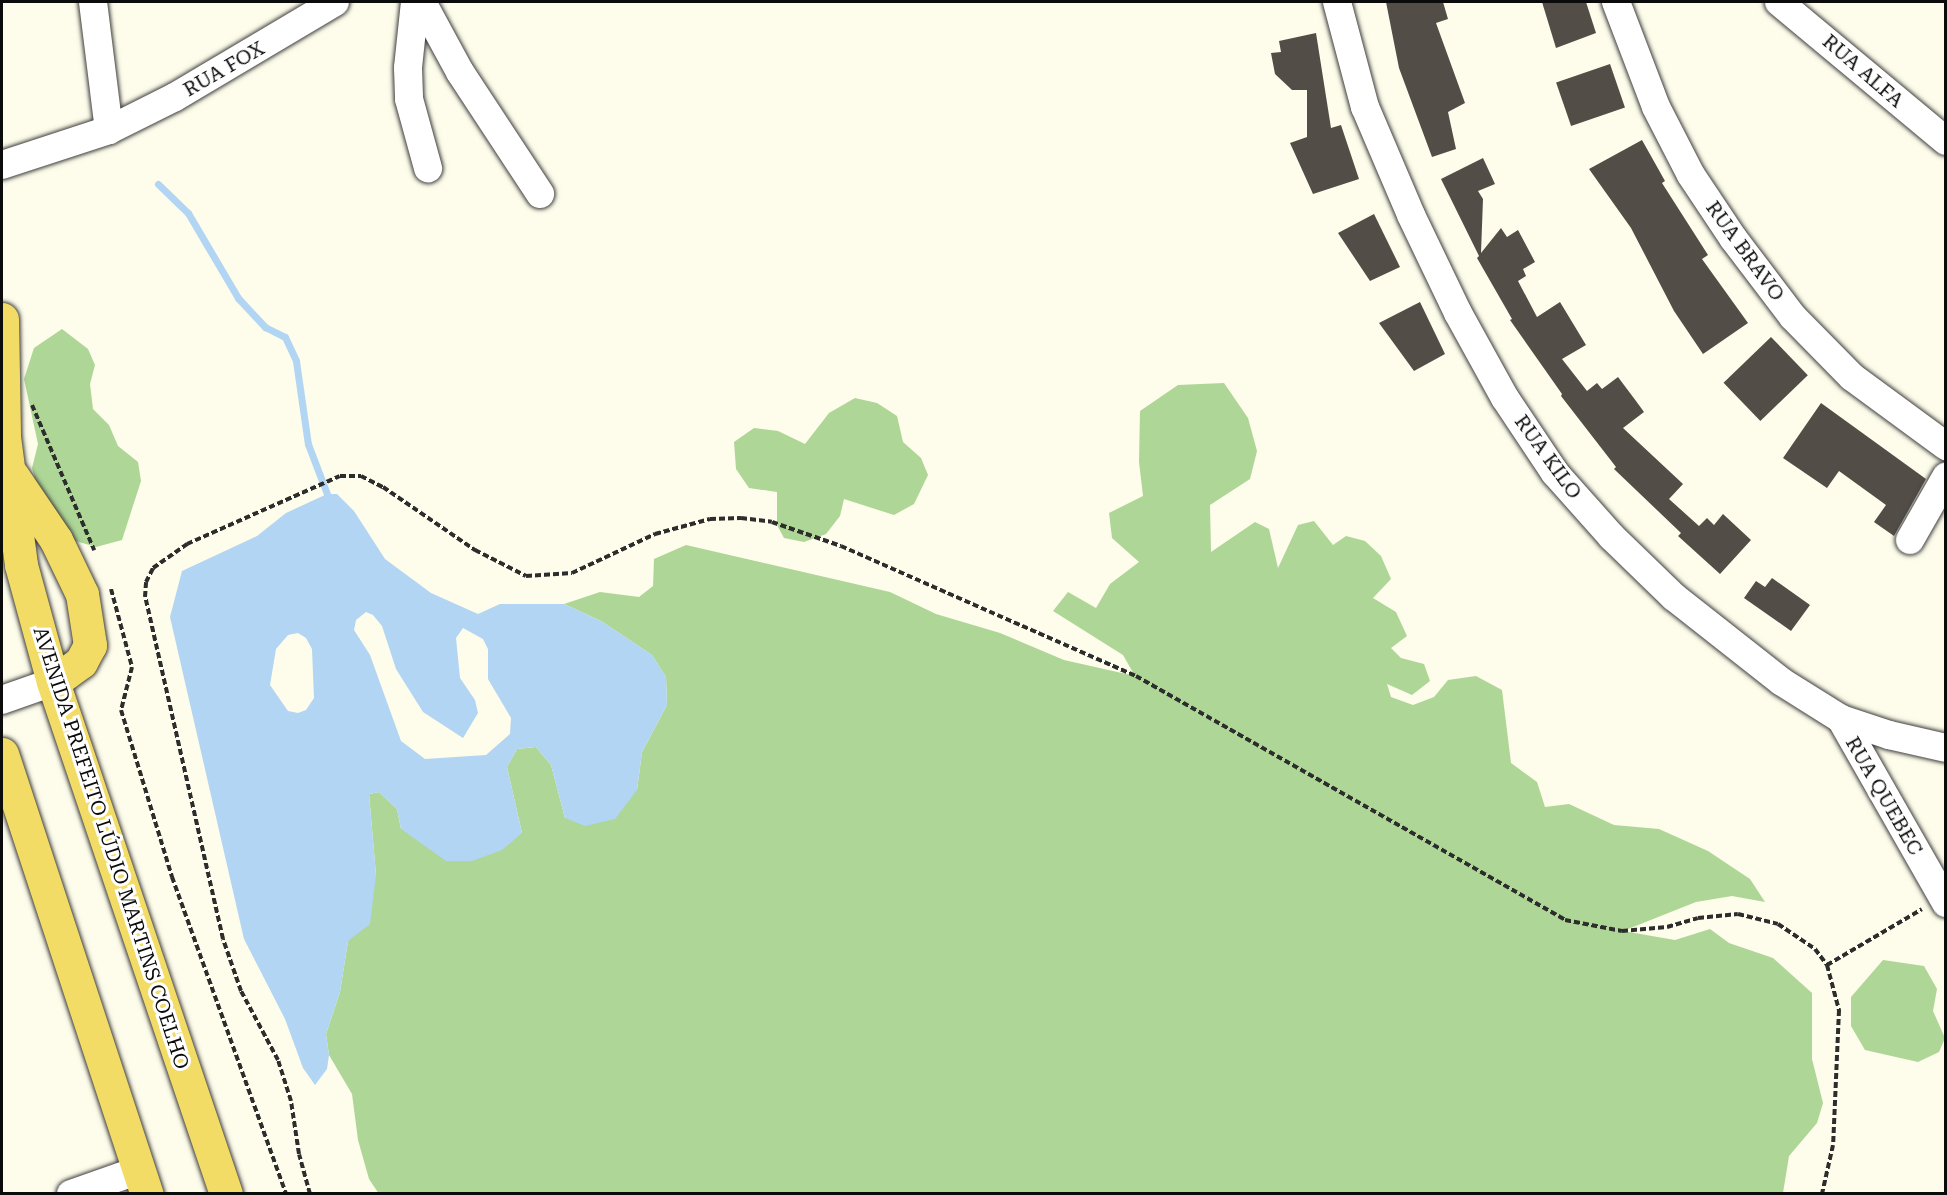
<!DOCTYPE html>
<html>
<head>
<meta charset="utf-8">
<style>
  body { margin:0 }
  #map { position:relative; width:1947px; height:1195px; overflow:hidden; background:#fefcea; font-family:"Roboto Serif",serif }
  div>[style] { position:absolute }
  .forest>* { inset:0; background:#aed696 }
  .water>* { inset:0; background:#b1d5f3 }
  .stream>* { height:7px; margin:-3.5px; padding:0 3.5px; transform-origin:3.5px; border-radius:3.5px; background:#b1d5f3 }
  .building>* { inset:0; background:#534d48; transform-origin:0 0 }
  .path>* { height:4px; margin-top:-2px; transform-origin:0; background:repeating-linear-gradient(90deg,#2d2d2d 0 6px,transparent 0 9px) }
  .roads { filter:drop-shadow(0 0 2px #3e3e3e) drop-shadow(0 0 2px #3e3e3e) }
  .minor>* { height:28px; margin:-14px; padding:0 14px; transform-origin:14px; border-radius:14px; background:#fff }
  .major>* { height:33px; margin:-16.5px; padding:0 16.5px; transform-origin:16.5px; border-radius:16.5px; background:#f3dc66 }
  span { translate:-50% -50%; white-space:nowrap; text-align:center; line-height:1.15; -webkit-text-stroke:6px #fff; paint-order:stroke }
  .street-label { font-size:20px; color:#0b0b0b }
  .frame { position:absolute; inset:0; border:3px solid #0b0b0b; pointer-events:none }
</style>
</head>
<body>
<div id="map">
  <div class="forest">
    <i style="clip-path:polygon(62px 329px,88px 349px,95px 365px,90px 384px,93px 409px,109px 425px,118px 446px,138px 462px,141px 481px,122px 540px,96px 547px,69px 539px,40px 495px,32px 468px,38px 444px,24px 379px,34px 348px)"></i>
    <i style="clip-path:polygon(1224px 383px,1248px 418px,1257px 451px,1250px 479px,1210px 505px,1211px 552px,1255px 522px,1269px 529px,1278px 568px,1298px 525px,1314px 521px,1333px 545px,1346px 536px,1365px 541px,1381px 556px,1391px 579px,1373px 598px,1396px 612px,1407px 636px,1391px 648px,1401px 658px,1424px 664px,1430px 681px,1412px 695px,1387px 684px,1391px 697px,1413px 705px,1434px 697px,1448px 680px,1476px 676px,1502px 690px,1511px 763px,1537px 782px,1545px 807px,1569px 804px,1614px 825px,1659px 829px,1708px 851px,1750px 879px,1765px 902px,1732px 896px,1696px 902px,1623px 931px,1675px 940px,1710px 929px,1729px 943px,1773px 958px,1812px 993px,1812px 1059px,1823px 1103px,1817px 1123px,1789px 1156px,1783px 1193px,379px 1194px,369px 1179px,358px 1140px,352px 1094px,329px 1055px,326px 1034px,340px 992px,348px 941px,376px 875px,369px 794px,379px 792px,397px 809px,401px 829px,522px 833px,507px 767px,517px 749px,536px 747px,551px 765px,565px 818px,637px 790px,642px 752px,667px 705px,666px 677px,652px 655px,601px 621px,564px 604px,600px 592px,639px 597px,653px 586px,654px 559px,686px 545px,890px 592px,936px 614px,1000px 633px,1064px 660px,1135px 676px,1123px 655px,1053px 611px,1068px 592px,1096px 608px,1110px 584px,1139px 562px,1112px 538px,1109px 513px,1143px 496px,1139px 462px,1140px 411px,1178px 385px)"></i>
    <i style="clip-path:polygon(855px 398px,877px 403px,897px 416px,903px 442px,921px 458px,928px 475px,914px 504px,894px 515px,844px 499px,840px 516px,826px 534px,804px 542px,784px 538px,777px 525px,777px 492px,749px 488px,736px 469px,734px 442px,754px 428px,778px 431px,805px 444px,829px 413px)"></i>
    <i style="clip-path:polygon(1883px 960px,1924px 966px,1937px 989px,1933px 1011px,1945px 1038px,1939px 1052px,1918px 1062px,1865px 1050px,1851px 1026px,1851px 997px)"></i>
  </div>
  <div class="water">
    <i style="clip-path:polygon(evenodd,327px 494px,337px 494px,354px 511px,385px 559px,431px 593px,478px 614px,500px 604px,564px 604px,601px 621px,652px 655px,666px 677px,667px 705px,642px 752px,637px 790px,615px 819px,585px 826px,565px 818px,551px 765px,536px 747px,517px 749px,507px 767px,522px 833px,502px 850px,472px 861px,446px 861px,401px 829px,397px 809px,379px 792px,369px 794px,376px 875px,370px 924px,348px 941px,340px 992px,326px 1034px,329px 1055px,327px 1069px,315px 1085px,303px 1068px,285px 1019px,244px 939px,170px 617px,182px 571px,257px 536px,286px 513px,327px 494px,366px 612px,373px 615px,382px 626px,396px 669px,423px 712px,463px 738px,478px 713px,475px 700px,460px 678px,456px 638px,463px 628px,483px 639px,488px 649px,488px 679px,511px 718px,510px 734px,486px 755px,425px 759px,401px 741px,370px 655px,354px 630px,356px 620px,366px 612px,327px 494px,298px 633px,306px 638px,312px 649px,314px 698px,306px 710px,298px 713px,288px 711px,270px 685px,276px 649px,288px 635px,298px 633px)"></i>
  </div>
  <div class="stream">
    <i style="left:158px;top:184px;width:42px;rotate:44deg"></i>
    <i style="left:188px;top:213px;width:99px;rotate:59.5deg"></i>
    <i style="left:238px;top:298px;width:40px;rotate:47deg"></i>
    <i style="left:265px;top:327px;width:22px;rotate:27deg"></i>
    <i style="left:285px;top:337px;width:26px;rotate:65deg"></i>
    <i style="left:296px;top:361px;width:84px;rotate:81.8deg"></i>
    <i style="left:308px;top:444px;width:53px;rotate:69.2deg"></i>
  </div>
  <div class="building">
    <i style="clip-path:polygon(1386px 2px,1443px 2px,1448px 19px,1436px 23px,1465px 103px,1448px 112px,1456px 149px,1432px 157px,1399px 68px)"></i>
    <i style="clip-path:polygon(1542px 2px,1586px 2px,1596px 33px,1556px 48px)"></i>
    <i style="clip-path:polygon(1316px 33px,1331px 128px,1341px 125px,1359px 179px,1313px 194px,1290px 143px,1307px 137px,1307px 90px,1292px 90px,1275px 74px,1271px 53px,1281px 52px,1279px 41px)"></i>
    <i style="left:1610px;top:64px;width:46px;height:57px;rotate:71deg"></i>
    <i style="clip-path:polygon(1642px 140px,1665px 181px,1662px 183px,1708px 255px,1702px 259px,1748px 323px,1703px 354px,1674px 311px,1631px 228px,1589px 169px)"></i>
    <i style="clip-path:polygon(1483px 158px,1495px 184px,1478px 191px,1483px 199px,1481px 253px,1501px 228px,1507px 237px,1518px 230px,1535px 262px,1523px 269px,1526px 276px,1518px 281px,1537px 317px,1560px 302px,1586px 345px,1562px 359px,1587px 391px,1597px 383px,1602px 389px,1618px 377px,1636px 401px,1644px 412px,1623px 428px,1683px 484px,1669px 499px,1699px 526px,1707px 518px,1714px 525px,1723px 514px,1751px 540px,1720px 574px,1678px 536px,1681px 533px,1614px 469px,1616px 467px,1561px 396px,1562px 394px,1510px 320px,1512px 319px,1477px 258px,1479px 256px,1441px 179px)"></i>
    <i style="clip-path:polygon(1374px 214px,1400px 267px,1370px 281px,1338px 233px)"></i>
    <i style="clip-path:polygon(1420px 302px,1445px 354px,1414px 371px,1379px 323px)"></i>
    <i style="left:1771px;top:337px;width:53px;height:66px;rotate:46deg"></i>
    <i style="clip-path:polygon(1821px 403px,1926px 479px,1894px 536px,1874px 522px,1886px 505px,1839px 471px,1827px 488px,1783px 458px)"></i>
    <i style="clip-path:polygon(1772px 578px,1810px 605px,1791px 631px,1744px 598px,1756px 581px,1765px 587px)"></i>
  </div>
  <div class="path">
    <i style="left:32px;top:405px;width:158px;rotate:66.8deg"></i>
    <i style="left:111px;top:589px;width:81px;rotate:74.9deg"></i>
    <i style="left:132px;top:667px;width:44px;rotate:104.3deg"></i>
    <i style="left:121px;top:710px;width:175px;rotate:73deg"></i>
    <i style="left:172px;top:877px;width:337px;rotate:70.2deg"></i>
    <i style="left:1827px;top:965px;width:110px;rotate:-30.5deg"></i>
    <i style="left:310px;top:1194px;width:41px;rotate:-105.4deg"></i>
    <i style="left:299px;top:1154px;width:54px;rotate:-98.6deg"></i>
    <i style="left:291px;top:1101px;width:43px;rotate:-107.6deg"></i>
    <i style="left:278px;top:1060px;width:78px;rotate:-118.2deg"></i>
    <i style="left:241px;top:991px;width:55px;rotate:-109.1deg"></i>
    <i style="left:223px;top:939px;width:351px;rotate:-102.8deg"></i>
    <i style="left:145px;top:597px;width:15px;rotate:-86deg"></i>
    <i style="left:146px;top:582px;width:16px;rotate:-63deg"></i>
    <i style="left:153px;top:568px;width:42px;rotate:-35.2deg"></i>
    <i style="left:187px;top:544px;width:167px;rotate:-24deg"></i>
    <i style="left:340px;top:476px;width:21px"></i>
    <i style="left:361px;top:476px;width:25px;rotate:27deg"></i>
    <i style="left:383px;top:487px;width:112px;rotate:34.4deg"></i>
    <i style="left:475px;top:550px;width:57px;rotate:27deg"></i>
    <i style="left:526px;top:576px;width:46px;rotate:-3.7deg"></i>
    <i style="left:572px;top:573px;width:92px;rotate:-25.2deg"></i>
    <i style="left:655px;top:534px;width:57px;rotate:-15.3deg"></i>
    <i style="left:710px;top:519px;width:31px;rotate:-2deg"></i>
    <i style="left:741px;top:518px;width:31px;rotate:7deg"></i>
    <i style="left:772px;top:522px;width:73px;rotate:19.2deg"></i>
    <i style="left:841px;top:546px;width:322px;rotate:23.8deg"></i>
    <i style="left:1136px;top:676px;width:494px;rotate:29.6deg"></i>
    <i style="left:1565px;top:920px;width:58px;rotate:10.9deg"></i>
    <i style="left:1622px;top:931px;width:45px;rotate:-5.1deg"></i>
    <i style="left:1667px;top:927px;width:32px;rotate:-16deg"></i>
    <i style="left:1698px;top:918px;width:40px;rotate:-5.7deg"></i>
    <i style="left:1738px;top:914px;width:41px;rotate:14deg"></i>
    <i style="left:1778px;top:924px;width:45px;rotate:34deg"></i>
    <i style="left:1815px;top:949px;width:20px;rotate:53deg"></i>
    <i style="left:1827px;top:965px;width:47px;rotate:75.1deg"></i>
    <i style="left:1839px;top:1010px;width:135px;rotate:92.5deg"></i>
    <i style="left:1833px;top:1145px;width:50px;rotate:102.7deg"></i>
  </div>
  <div class="roads">
    <div class="minor">
      <i style="left:93px;top:2px;width:129px;rotate:82.9deg"></i>
      <i style="left:415px;top:2px;width:66px;rotate:96.1deg"></i>
      <i style="left:408px;top:68px;width:31px;rotate:88deg"></i>
      <i style="left:409px;top:99px;width:72px;rotate:74.6deg"></i>
      <i style="left:422px;top:2px;width:80px;rotate:61.5deg"></i>
      <i style="left:460px;top:72px;width:146px;rotate:56.7deg"></i>
      <i style="left:1337px;top:2px;width:109px;rotate:75.1deg"></i>
      <i style="left:1365px;top:107px;width:117px;rotate:66.9deg"></i>
      <i style="left:1411px;top:215px;width:109px;rotate:64.4deg"></i>
      <i style="left:1458px;top:313px;width:97px;rotate:61.1deg"></i>
      <i style="left:1505px;top:398px;width:90px;rotate:56.3deg"></i>
      <i style="left:1555px;top:473px;width:86px;rotate:48.3deg"></i>
      <i style="left:1612px;top:537px;width:86px;rotate:44.1deg"></i>
      <i style="left:1674px;top:597px;width:137px;rotate:38.2deg"></i>
      <i style="left:1782px;top:682px;width:70px;rotate:32.1deg"></i>
      <i style="left:1841px;top:719px;width:51px;rotate:18.4deg"></i>
      <i style="left:1889px;top:735px;width:58px;rotate:12.8deg"></i>
      <i style="left:1616px;top:2px;width:112px;rotate:69.1deg"></i>
      <i style="left:1656px;top:107px;width:76px;rotate:62.8deg"></i>
      <i style="left:1691px;top:175px;width:76px;rotate:56.3deg"></i>
      <i style="left:1733px;top:238px;width:99px;rotate:52.8deg"></i>
      <i style="left:1793px;top:317px;width:84px;rotate:45.5deg"></i>
      <i style="left:1852px;top:377px;width:117px;rotate:36.3deg"></i>
      <i style="left:1779px;top:2px;width:217px;rotate:39.8deg"></i>
      <i style="left:2px;top:165px;width:113px;rotate:-18.1deg"></i>
      <i style="left:109px;top:130px;width:74px;rotate:-26.6deg"></i>
      <i style="left:175px;top:97px;width:186px;rotate:-30.7deg"></i>
      <i style="left:1910px;top:540px;width:73px;rotate:-60.3deg"></i>
      <i style="left:2px;top:700px;width:54px;rotate:-19.4deg"></i>
      <i style="left:1841px;top:719px;width:212px;rotate:60.3deg"></i>
      <i style="left:71px;top:1194px;width:72px;rotate:-19.4deg"></i>
    </div>
    <div class="major">
      <i style="left:2px;top:319px;width:118px;rotate:89deg"></i>
      <i style="left:4px;top:437px;width:129px;rotate:82.4deg"></i>
      <i style="left:21px;top:565px;width:121px;rotate:74.7deg"></i>
      <i style="left:53px;top:682px;width:540px;rotate:71.33deg"></i>
      <i style="left:12px;top:475px;width:78px;rotate:55.9deg"></i>
      <i style="left:56px;top:540px;width:60px;rotate:64.3deg"></i>
      <i style="left:82px;top:594px;width:52px;rotate:81.1deg"></i>
      <i style="left:90px;top:645px;width:19px;rotate:118deg"></i>
      <i style="left:81px;top:662px;width:34px;rotate:144deg"></i>
      <i style="left:2px;top:754px;width:463px;rotate:71.8deg"></i>
    </div>
  </div>
  <div class="street-label">
    <span style="left:224px;top:69px;rotate:-30deg">RUA FOX</span>
    <span style="left:1863px;top:71px;rotate:41deg">RUA ALFA</span>
    <span style="left:1745px;top:251px;rotate:54deg">RUA BRAVO</span>
    <span style="left:1548px;top:457px;rotate:54deg">RUA KILO</span>
    <span style="left:1884px;top:796px;rotate:60deg">RUA QUEBEC</span>
    <span style="left:111px;top:848px;rotate:72deg">AVENIDA PREFEITO LÚDIO MARTINS COELHO</span>
  </div>
  <div class="frame"></div>
</div>
</body>
</html>
